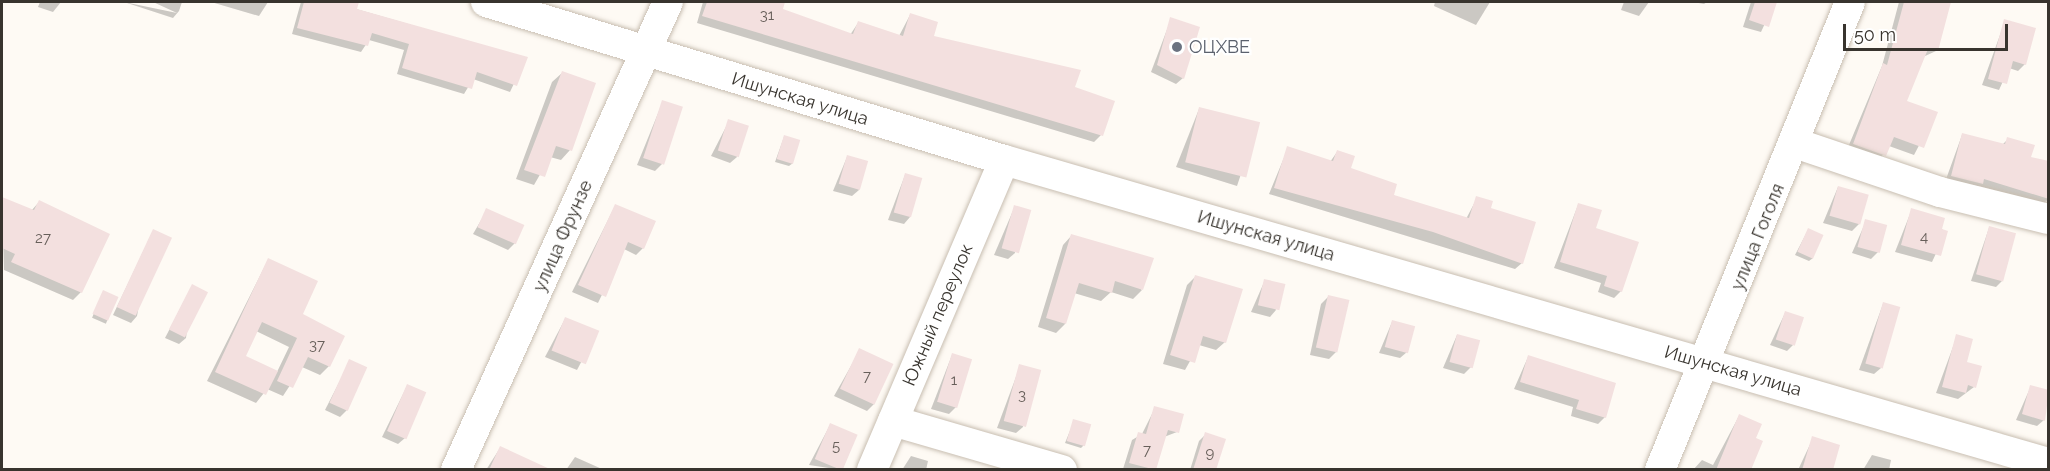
<!DOCTYPE html>
<html>
<head>
<meta charset="utf-8">
<style>
  body { margin:0 }
  #map { position:relative; width:2050px; height:471px; overflow:hidden; background:#fefaf4; font-family:Raleway,sans-serif }
  div>[style] { position:absolute }
  .shadow>* { inset:0; background:#0003; transform-origin:0 0 }
  .building>* { inset:0; background:#f3e0df; transform-origin:0 0 }
  .roads { filter:drop-shadow(0 0 2px #c8beb1) drop-shadow(0 0 2px #c8beb1) }
  .minor>* { height:30px; margin:-15px; padding:0 15px; transform-origin:15px; border-radius:15px; background:#fff }
  .dots>* { width:16px; height:16px; translate:-50% -50%; box-sizing:border-box; border:3px solid #fff; border-radius:50% }
  span { translate:-50% -50%; white-space:nowrap; text-align:center; line-height:1.15; -webkit-text-stroke:4.5px #fff; paint-order:stroke }
  .number-label { font-size:15px; color:#675f5a }
  .number-label span { -webkit-text-stroke-width:0 }
  .worship-label { font-size:18px; color:#5b616d }
  .left { translate:0 -50%; text-align:left }
  .street-label { font-size:18px; color:#38342e }
  .frame { position:absolute; inset:0; border:3px solid #38342e; pointer-events:none }
  .scale { position:absolute; left:1843px; top:24px; width:165px; height:27px; box-sizing:border-box; border:3px solid #38342e; border-top:0; padding-left:8px; font-size:18px; line-height:21px; white-space:nowrap; color:#38342e; -webkit-text-stroke:4px #fff; paint-order:stroke }
</style>
</head>
<body>
<div id="map">
  <div class="shadow">
    <i style="clip-path:polygon(40px 2px,61px 2px,53px 12px,38px 7px)"></i>
    <i style="clip-path:polygon(124px 2px,177px 13px,153px 2px,182px 2px,179px 11px,173px 18px)"></i>
    <i style="clip-path:polygon(211px 2px,268px 2px,259px 16px)"></i>
    <i style="clip-path:polygon(301px 2px,332px 2px,526px 58px,510px 92px,473px 79px,464px 94px,397px 74px,404px 50px,369px 40px,361px 52px,292px 34px)"></i>
    <i style="clip-path:polygon(703px 2px,783px 2px,781px 10px,850px 35px,858px 23px,899px 36px,910px 15px,932px 37px,1073px 88px,1101px 135px,1094px 142px,697px 23px)"></i>
    <i style="clip-path:polygon(1435px 2px,1490px 2px,1476px 25px,1434px 6px)"></i>
    <i style="clip-path:polygon(1624px 2px,1649px 2px,1639px 16px,1621px 10px)"></i>
    <i style="clip-path:polygon(1693px 2px,1707px 2px,1704px 4px)"></i>
    <i style="clip-path:polygon(1751px 2px,1775px 2px,1761px 32px,1743px 27px)"></i>
    <i style="clip-path:polygon(1899px 2px,1949px 5px,1936px 51px,1923px 57px,1905px 101px,1936px 113px,1914px 155px,1889px 146px,1877px 163px,1846px 152px,1882px 66px)"></i>
    <i style="clip-path:polygon(1171px 19px,1183px 78px,1176px 84px,1151px 72px)"></i>
    <i style="clip-path:polygon(2005px 21px,2025px 64px,2018px 71px,2009px 68px,1999px 90px,1982px 85px)"></i>
    <i style="clip-path:polygon(562px 73px,570px 150px,561px 160px,550px 157px,534px 185px,516px 179px,552px 82px)"></i>
    <i style="clip-path:polygon(663px 101px,662px 164px,655px 171px,637px 165px)"></i>
    <i style="clip-path:polygon(1199px 109px,1258px 123px,1237px 186px,1176px 167px)"></i>
    <i style="clip-path:polygon(729px 121px,737px 157px,730px 163px,711px 156px)"></i>
    <i style="clip-path:polygon(1962px 135px,2002px 145px,2008px 139px,2029px 158px,2048px 162px,2048px 199px,2042px 206px,1979px 186px,1975px 190px,1945px 182px)"></i>
    <i style="clip-path:polygon(784px 137px,793px 163px,789px 166px,775px 162px)"></i>
    <i style="clip-path:polygon(1288px 148px,1330px 162px,1337px 152px,1349px 169px,1392px 195px,1466px 219px,1477px 198px,1522px 263px,1515px 269px,1269px 194px)"></i>
    <i style="clip-path:polygon(847px 157px,859px 190px,852px 196px,833px 191px)"></i>
    <i style="clip-path:polygon(905px 175px,910px 217px,904px 224px,888px 220px)"></i>
    <i style="clip-path:polygon(1838px 187px,1859px 224px,1852px 231px,1823px 223px)"></i>
    <i style="clip-path:polygon(2px 198px,31px 211px,39px 202px,81px 292px,73px 300px,4px 270px)"></i>
    <i style="clip-path:polygon(1578px 205px,1621px 291px,1614px 298px,1598px 292px,1601px 283px,1554px 268px)"></i>
    <i style="clip-path:polygon(615px 206px,643px 248px,636px 255px,624px 249px,598px 303px,572px 292px)"></i>
    <i style="clip-path:polygon(1015px 206px,1015px 253px,1008px 259px,994px 255px)"></i>
    <i style="clip-path:polygon(1912px 209px,1946px 232px,1932px 262px,1895px 252px)"></i>
    <i style="clip-path:polygon(487px 210px,515px 243px,508px 250px,473px 234px)"></i>
    <i style="clip-path:polygon(1866px 221px,1878px 252px,1871px 259px,1852px 253px)"></i>
    <i style="clip-path:polygon(1989px 228px,2003px 280px,1996px 287px,1971px 281px)"></i>
    <i style="clip-path:polygon(1808px 230px,1813px 258px,1809px 261px,1795px 255px)"></i>
    <i style="clip-path:polygon(153px 231px,137px 316px,131px 323px,113px 315px)"></i>
    <i style="clip-path:polygon(1072px 235px,1142px 290px,1133px 299px,1111px 292px,1101px 301px,1074px 293px,1065px 324px,1056px 333px,1038px 327px,1063px 245px)"></i>
    <i style="clip-path:polygon(evenodd,268px 260px,329px 366px,320px 375px,302px 367px,283px 396px,267px 389px,256px 403px,207px 381px,268px 260px,256px 331px,289px 347px,277px 372px,244px 357px,256px 331px)"></i>
    <i style="clip-path:polygon(1196px 276px,1225px 342px,1216px 350px,1199px 345px,1185px 370px,1163px 364px,1187px 285px)"></i>
    <i style="clip-path:polygon(1265px 280px,1276px 310px,1270px 317px,1251px 312px)"></i>
    <i style="clip-path:polygon(192px 286px,186px 338px,179px 344px,165px 338px)"></i>
    <i style="left:103px;top:292px;width:15px;height:28px;rotate:23deg"></i>
    <i style="clip-path:polygon(1328px 297px,1336px 352px,1329px 359px,1310px 355px,1321px 304px)"></i>
    <i style="clip-path:polygon(1883px 304px,1881px 368px,1874px 374px,1859px 370px)"></i>
    <i style="clip-path:polygon(1785px 313px,1794px 344px,1787px 351px,1770px 345px)"></i>
    <i style="clip-path:polygon(565px 319px,597px 332px,577px 370px,545px 357px)"></i>
    <i style="clip-path:polygon(1392px 322px,1407px 352px,1400px 358px,1379px 353px)"></i>
    <i style="clip-path:polygon(1457px 335px,1471px 367px,1464px 374px,1443px 368px)"></i>
    <i style="clip-path:polygon(1957px 336px,1974px 387px,1958px 399px,1936px 393px)"></i>
    <i style="clip-path:polygon(860px 350px,874px 404px,867px 411px,834px 396px)"></i>
    <i style="clip-path:polygon(952px 355px,956px 407px,949px 414px,931px 409px)"></i>
    <i style="clip-path:polygon(1528px 357px,1605px 417px,1598px 424px,1571px 416px,1573px 407px,1514px 389px)"></i>
    <i style="clip-path:polygon(350px 361px,347px 410px,340px 417px,325px 410px)"></i>
    <i style="clip-path:polygon(1020px 366px,1023px 427px,1016px 433px,997px 428px)"></i>
    <i style="clip-path:polygon(407px 386px,405px 438px,398px 444px,382px 437px)"></i>
    <i style="clip-path:polygon(2031px 386px,2048px 392px,2044px 420px,2037px 426px,2016px 420px)"></i>
    <i style="clip-path:polygon(1155px 408px,1177px 432px,1164px 437px,1155px 470px,1123px 469px,1132px 440px,1142px 434px)"></i>
    <i style="clip-path:polygon(1739px 416px,1754px 439px,1749px 470px,1693px 470px,1702px 460px,1713px 465px)"></i>
    <i style="clip-path:polygon(1074px 421px,1084px 445px,1081px 448px,1065px 443px)"></i>
    <i style="clip-path:polygon(830px 425px,856px 436px,842px 470px,809px 465px)"></i>
    <i style="clip-path:polygon(1206px 434px,1215px 470px,1190px 470px,1199px 441px)"></i>
    <i style="clip-path:polygon(1813px 438px,1831px 470px,1798px 470px)"></i>
    <i style="clip-path:polygon(500px 448px,519px 470px,486px 470px)"></i>
    <i style="clip-path:polygon(1872px 455px,1891px 460px,1889px 470px,1863px 470px)"></i>
    <i style="clip-path:polygon(911px 456px,928px 461px,926px 470px,902px 470px)"></i>
    <i style="clip-path:polygon(575px 457px,602px 469px,602px 470px,566px 470px)"></i>
  </div>
  <div class="building">
    <i style="clip-path:polygon(304px 2px,359px 2px,357px 9px,528px 57px,517px 86px,477px 72px,472px 89px,402px 68px,409px 44px,372px 33px,368px 46px,297px 28px)"></i>
    <i style="clip-path:polygon(707px 2px,785px 2px,783px 9px,853px 34px,858px 21px,903px 36px,910px 13px,938px 22px,934px 36px,1081px 70px,1075px 87px,1115px 101px,1103px 136px,702px 16px)"></i>
    <i style="clip-path:polygon(1755px 2px,1777px 2px,1769px 27px,1749px 20px)"></i>
    <i style="clip-path:polygon(1904px 2px,1951px 2px,1938px 51px,1928px 49px,1907px 101px,1938px 112px,1924px 148px,1894px 137px,1886px 156px,1853px 144px,1883px 63px,1887px 65px)"></i>
    <i style="clip-path:polygon(1170px 17px,1200px 27px,1184px 79px,1157px 65px)"></i>
    <i style="clip-path:polygon(2004px 19px,2036px 28px,2026px 65px,2013px 61px,2007px 84px,1988px 79px)"></i>
    <i style="clip-path:polygon(562px 71px,596px 83px,572px 151px,556px 146px,545px 177px,524px 170px)"></i>
    <i style="left:662px;top:100px;width:22px;height:61px;rotate:18deg"></i>
    <i style="left:1199px;top:107px;width:63px;height:57px;rotate:14deg"></i>
    <i style="left:728px;top:119px;width:22px;height:33px;rotate:18deg"></i>
    <i style="clip-path:polygon(1962px 133px,2005px 144px,2007px 137px,2035px 145px,2031px 157px,2049px 161px,2049px 199px,1984px 179px,1983px 184px,1951px 176px)"></i>
    <i style="left:784px;top:135px;width:17px;height:25px;rotate:17deg"></i>
    <i style="clip-path:polygon(1287px 146px,1333px 161px,1337px 150px,1355px 156px,1351px 168px,1397px 184px,1394px 195px,1469px 218px,1476px 196px,1493px 201px,1491px 208px,1536px 222px,1523px 264px,1433px 232px,1274px 188px)"></i>
    <i style="left:847px;top:155px;width:22px;height:30px;rotate:16deg"></i>
    <i style="left:905px;top:173px;width:18px;height:41px;rotate:16deg"></i>
    <i style="left:1838px;top:186px;width:32px;height:31px;rotate:16deg"></i>
    <i style="clip-path:polygon(2px 197px,34px 210px,39px 200px,110px 234px,82px 293px,11px 262px,15px 254px,2px 248px)"></i>
    <i style="clip-path:polygon(1578px 203px,1602px 210px,1596px 228px,1639px 242px,1622px 292px,1604px 286px,1607px 276px,1560px 262px)"></i>
    <i style="clip-path:polygon(615px 204px,656px 221px,644px 249px,628px 242px,606px 297px,578px 285px)"></i>
    <i style="left:1014px;top:205px;width:18px;height:45px;rotate:16deg"></i>
    <i style="left:486px;top:208px;width:42px;height:21px;rotate:24deg"></i>
    <i style="clip-path:polygon(1911px 208px,1945px 218px,1942px 229px,1948px 231px,1941px 256px,1901px 245px)"></i>
    <i style="left:1865px;top:219px;width:23px;height:29px;rotate:15deg"></i>
    <i style="left:1989px;top:226px;width:28px;height:50px;rotate:15deg"></i>
    <i style="left:1808px;top:228px;width:17px;height:26px;rotate:24deg"></i>
    <i style="left:153px;top:229px;width:21px;height:86px;rotate:25deg"></i>
    <i style="clip-path:polygon(1071px 234px,1154px 258px,1143px 290px,1115px 281px,1112px 293px,1079px 283px,1066px 324px,1046px 318px)"></i>
    <i style="clip-path:polygon(268px 258px,318px 281px,303px 314px,345px 336px,330px 367px,308px 357px,293px 388px,277px 381px,297px 338px,262px 322px,246px 356px,278px 371px,266px 395px,215px 372px)"></i>
    <i style="clip-path:polygon(1195px 275px,1243px 289px,1226px 343px,1203px 336px,1195px 363px,1170px 355px)"></i>
    <i style="left:1264px;top:279px;width:22px;height:27px;rotate:13deg"></i>
    <i style="left:192px;top:284px;width:18px;height:51px;rotate:27deg"></i>
    <i style="left:103px;top:290px;width:17px;height:26px;rotate:24deg"></i>
    <i style="left:1328px;top:295px;width:22px;height:54px;rotate:13deg"></i>
    <i style="left:1883px;top:302px;width:18px;height:64px;rotate:16deg"></i>
    <i style="left:1785px;top:311px;width:20px;height:30px;rotate:18deg"></i>
    <i style="left:565px;top:317px;width:37px;height:36px;rotate:22deg"></i>
    <i style="left:1392px;top:320px;width:24px;height:28px;rotate:15deg"></i>
    <i style="left:1457px;top:334px;width:24px;height:29px;rotate:15deg"></i>
    <i style="clip-path:polygon(1956px 334px,1973px 339px,1967px 362px,1982px 366px,1976px 388px,1968px 385px,1966px 393px,1942px 387px)"></i>
    <i style="left:859px;top:348px;width:38px;height:45px;rotate:25deg"></i>
    <i style="left:952px;top:353px;width:21px;height:51px;rotate:17deg"></i>
    <i style="clip-path:polygon(1528px 355px,1616px 383px,1606px 418px,1576px 409px,1579px 400px,1520px 382px)"></i>
    <i style="left:349px;top:359px;width:20px;height:48px;rotate:24deg"></i>
    <i style="left:1019px;top:364px;width:23px;height:59px;rotate:15deg"></i>
    <i style="left:407px;top:384px;width:21px;height:51px;rotate:23deg"></i>
    <i style="clip-path:polygon(2030px 385px,2049px 390px,2045px 421px,2022px 414px)"></i>
    <i style="clip-path:polygon(1154px 406px,1184px 414px,1179px 433px,1168px 430px,1156px 470px,1129px 463px,1138px 432px,1146px 434px)"></i>
    <i style="clip-path:polygon(1739px 414px,1762px 424px,1756px 438px,1763px 441px,1751px 470px,1716px 470px)"></i>
    <i style="left:1073px;top:419px;width:19px;height:23px;rotate:16deg"></i>
    <i style="left:830px;top:423px;width:30px;height:39px;rotate:23deg"></i>
    <i style="clip-path:polygon(1205px 432px,1226px 439px,1216px 470px,1193px 470px)"></i>
    <i style="clip-path:polygon(1812px 436px,1840px 445px,1833px 470px,1802px 470px)"></i>
    <i style="clip-path:polygon(500px 446px,552px 470px,489px 470px)"></i>
  </div>
  <div class="roads">
    <div class="minor">
      <i style="left:486px;top:2px;width:542px;rotate:16.96deg"></i>
      <i style="left:1004px;top:160px;width:1087px;rotate:16.18deg"></i>
      <i style="left:1795px;top:143px;width:153px;rotate:18.7deg"></i>
      <i style="left:1940px;top:192px;width:111px;rotate:14deg"></i>
      <i style="left:893px;top:421px;width:176px;rotate:16.2deg"></i>
      <i style="left:456px;top:470px;width:514px;rotate:-65.63deg"></i>
      <i style="left:872px;top:470px;width:337px;rotate:-66.9deg"></i>
      <i style="left:1660px;top:470px;width:505px;rotate:-67.9deg"></i>
    </div>
  </div>
  <div class="dots">
    <i style="left:1177px;top:47px;background:#6b7280"></i>
  </div>
  <div class="number-label">
    <span style="left:767px;top:16px">31</span>
    <span style="left:1924px;top:238px">4</span>
    <span style="left:43px;top:239px">27</span>
    <span style="left:317px;top:346px">37</span>
    <span style="left:867px;top:377px">7</span>
    <span style="left:954px;top:381px">1</span>
    <span style="left:1022px;top:396px">3</span>
    <span style="left:836px;top:447px">5</span>
    <span style="left:1147px;top:451px">7</span>
    <span style="left:1210px;top:454px">9</span>
  </div>
  <div class="worship-label">
    <span class="left" style="left:1189px;top:47px">ОЦХВЕ</span>
  </div>
  <div class="street-label">
    <span style="left:800px;top:99px;rotate:17deg">Ишунская улица</span>
    <span style="left:563px;top:236px;rotate:-66deg">улица Фрунзе</span>
    <span style="left:1266px;top:236px;rotate:16deg">Ишунская улица</span>
    <span style="left:1758px;top:237px;rotate:-68deg">улица Гоголя</span>
    <span style="left:938px;top:315px;rotate:-67deg">Южный переулок</span>
    <span style="left:1733px;top:371px;rotate:16deg">Ишунская улица</span>
  </div>
  <div class="frame"></div>
  <div class="scale">50 m</div>
</div>
</body>
</html>
